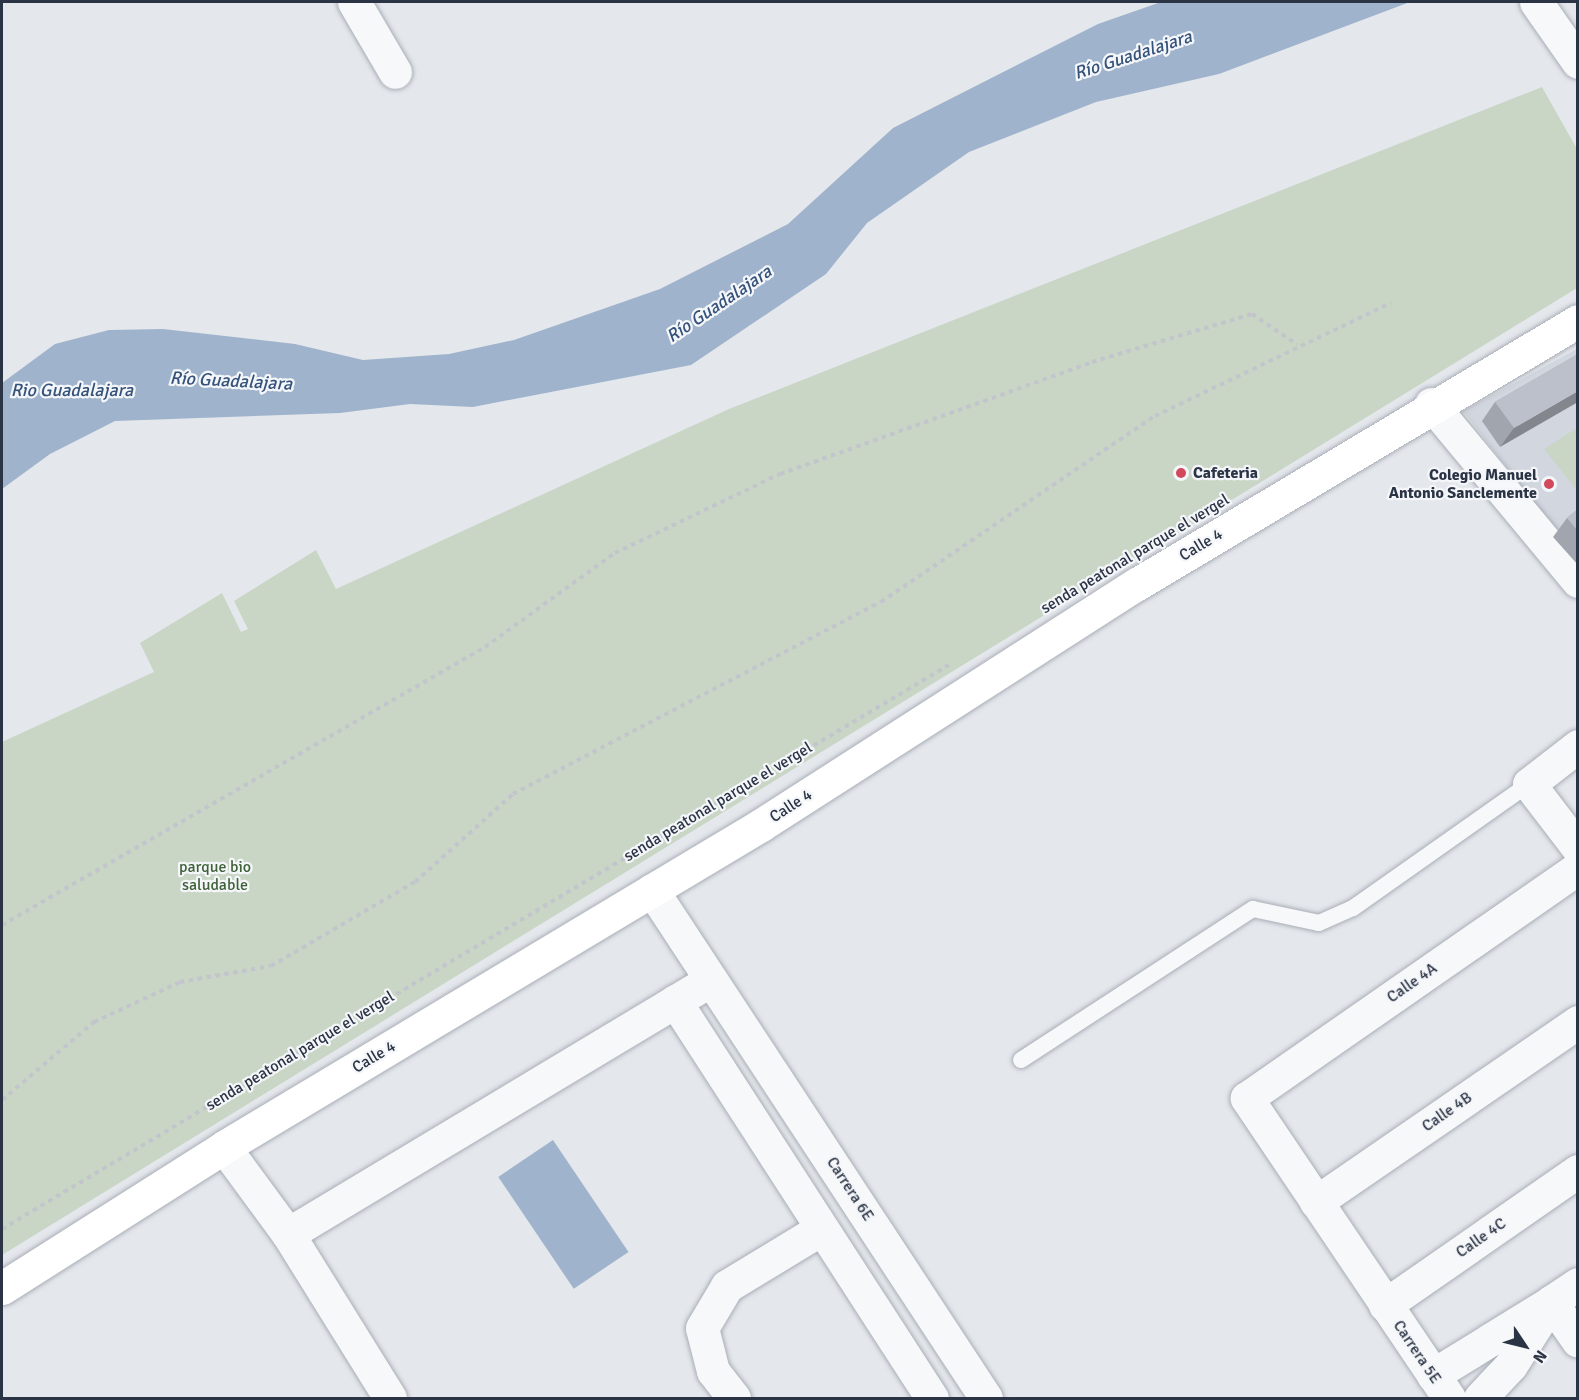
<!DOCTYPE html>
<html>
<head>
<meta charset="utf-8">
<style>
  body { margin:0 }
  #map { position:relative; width:1579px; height:1400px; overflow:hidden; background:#e4e7ec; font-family:Signika,sans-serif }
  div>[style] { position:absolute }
  .built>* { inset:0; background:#d2d6de }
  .green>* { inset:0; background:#c9d6c5 }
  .water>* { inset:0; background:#9fb4cc; transform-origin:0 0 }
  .path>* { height:4px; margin-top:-2px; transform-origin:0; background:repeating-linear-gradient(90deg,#c2c5cb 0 4.5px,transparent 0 9px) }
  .roads { filter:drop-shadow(0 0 2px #a9aeb7) drop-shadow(0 0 2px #a9aeb7) }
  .lane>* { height:16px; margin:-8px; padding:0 8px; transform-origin:8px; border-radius:8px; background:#f7f8fa }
  .street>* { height:33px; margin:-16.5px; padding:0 16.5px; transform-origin:16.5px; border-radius:16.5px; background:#f7f8fa }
  .secondary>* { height:33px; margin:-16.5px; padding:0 16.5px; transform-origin:16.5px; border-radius:16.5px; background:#fff }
  .wall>* { inset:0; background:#a1a5ae }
  .shaded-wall>* { inset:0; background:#83868d }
  .building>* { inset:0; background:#bbc0ca }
  .dots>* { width:16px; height:16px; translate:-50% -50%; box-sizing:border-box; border:3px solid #f4f6f9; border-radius:50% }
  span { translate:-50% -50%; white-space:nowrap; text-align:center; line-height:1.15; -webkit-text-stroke:4.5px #f4f6f9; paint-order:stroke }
  .poi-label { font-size:16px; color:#2b3445; font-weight:700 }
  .left { translate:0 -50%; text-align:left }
  .right { translate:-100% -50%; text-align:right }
  .street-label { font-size:16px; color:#2b3445 }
  .park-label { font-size:16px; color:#3f6138 }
  .water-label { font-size:18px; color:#34527a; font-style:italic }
  .frame { position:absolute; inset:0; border:3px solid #2b3445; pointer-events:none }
  .north { position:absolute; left:1495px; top:1316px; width:60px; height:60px; -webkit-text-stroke:4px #f4f6f9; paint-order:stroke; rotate:125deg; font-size:16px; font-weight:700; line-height:24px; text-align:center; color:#2b3445 }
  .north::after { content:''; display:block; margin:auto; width:21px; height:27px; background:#2b3445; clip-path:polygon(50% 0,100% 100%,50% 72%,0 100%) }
</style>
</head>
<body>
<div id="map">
  <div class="built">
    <i style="clip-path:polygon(1577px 349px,1577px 557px,1463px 411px)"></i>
  </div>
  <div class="green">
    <i style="clip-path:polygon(1542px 87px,1577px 149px,1577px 288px,2px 1255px,2px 742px,154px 672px,140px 643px,222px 593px,241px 632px,248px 629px,234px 601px,316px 550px,336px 589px,729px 409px)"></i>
    <i style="clip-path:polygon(1577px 428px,1578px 487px,1575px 488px,1544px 449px)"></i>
  </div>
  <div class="water">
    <i style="clip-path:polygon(1161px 2px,1410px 2px,1219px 74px,1096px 102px,969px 152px,867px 223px,826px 274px,691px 365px,473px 407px,410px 404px,340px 413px,115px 421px,50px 454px,2px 489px,2px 383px,55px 344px,109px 330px,163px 329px,295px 344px,363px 360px,449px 354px,514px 340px,660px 289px,788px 224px,893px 128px,1098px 24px)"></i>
    <i style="left:553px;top:1140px;width:135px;height:66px;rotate:56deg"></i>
  </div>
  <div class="path">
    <i style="left:2px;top:925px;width:557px;rotate:-29.92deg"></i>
    <i style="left:485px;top:647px;width:160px;rotate:-35.9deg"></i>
    <i style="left:615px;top:553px;width:183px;rotate:-25.6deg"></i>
    <i style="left:780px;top:474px;width:331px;rotate:-19.7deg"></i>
    <i style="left:1092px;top:362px;width:167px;rotate:-16.7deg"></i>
    <i style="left:1252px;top:314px;width:55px;rotate:34deg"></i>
    <i style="left:2px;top:1100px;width:121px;rotate:-40.3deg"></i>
    <i style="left:94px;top:1022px;width:95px;rotate:-24.9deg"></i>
    <i style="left:180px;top:982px;width:92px;rotate:-10deg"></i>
    <i style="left:271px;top:966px;width:167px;rotate:-30.3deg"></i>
    <i style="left:415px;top:882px;width:132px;rotate:-41.9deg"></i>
    <i style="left:513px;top:794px;width:415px;rotate:-27.6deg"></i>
    <i style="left:881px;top:602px;width:331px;rotate:-34.2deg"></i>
    <i style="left:1155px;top:416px;width:262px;rotate:-25.6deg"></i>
    <i style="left:2px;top:1229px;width:1102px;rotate:-30.78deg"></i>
  </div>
  <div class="roads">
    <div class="lane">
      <i style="left:1021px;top:1060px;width:277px;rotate:-33.1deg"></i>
      <i style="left:1253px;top:909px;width:67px;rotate:12deg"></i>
      <i style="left:1319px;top:923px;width:37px;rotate:-24deg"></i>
      <i style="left:1353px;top:908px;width:215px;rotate:-35.2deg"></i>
    </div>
    <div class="street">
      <i style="left:354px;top:2px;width:81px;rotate:59.6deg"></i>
      <i style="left:1536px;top:2px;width:73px;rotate:55deg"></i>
      <i style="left:1431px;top:404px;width:230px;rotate:50.3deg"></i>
      <i style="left:1578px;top:746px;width:62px;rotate:142.2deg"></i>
      <i style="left:1529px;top:784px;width:81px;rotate:52.6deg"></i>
      <i style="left:652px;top:890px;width:608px;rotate:56.68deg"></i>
      <i style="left:675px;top:1001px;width:473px;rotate:57.1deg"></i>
      <i style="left:224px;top:1147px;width:108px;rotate:53.7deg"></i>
      <i style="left:288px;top:1234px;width:193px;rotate:58.1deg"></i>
      <i style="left:1316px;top:1202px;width:318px;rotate:-34.5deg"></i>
      <i style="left:288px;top:1234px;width:493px;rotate:-31deg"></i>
      <i style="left:1385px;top:1305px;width:235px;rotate:-34.8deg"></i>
      <i style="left:1433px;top:1375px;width:139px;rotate:-31.7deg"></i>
      <i style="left:1551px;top:1302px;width:47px;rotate:55.3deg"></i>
      <i style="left:734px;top:1398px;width:34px;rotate:-128deg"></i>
      <i style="left:713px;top:1371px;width:44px;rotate:-104.3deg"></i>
      <i style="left:702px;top:1328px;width:49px;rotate:-59.2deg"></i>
      <i style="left:727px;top:1286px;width:110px;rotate:-31.2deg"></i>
      <i style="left:1449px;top:1398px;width:362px;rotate:-124deg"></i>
      <i style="left:1247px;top:1098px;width:403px;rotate:-34.8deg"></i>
      <i style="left:1480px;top:1398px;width:45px;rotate:-46.8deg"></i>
      <i style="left:1511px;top:1365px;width:75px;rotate:-57.6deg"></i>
      <i style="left:1551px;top:1302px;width:32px;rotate:-34deg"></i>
    </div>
    <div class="secondary">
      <i style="left:2px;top:1288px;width:263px;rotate:-32.4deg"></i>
      <i style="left:224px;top:1147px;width:626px;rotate:-30.95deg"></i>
      <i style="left:761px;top:825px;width:447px;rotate:-32.7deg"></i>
      <i style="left:1137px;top:584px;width:513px;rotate:-30.81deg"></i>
    </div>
  </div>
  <div class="wall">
    <i style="clip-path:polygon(1578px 354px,1500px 447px,1482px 421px,1495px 402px)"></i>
    <i style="clip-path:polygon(1578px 509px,1578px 565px,1553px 537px,1567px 518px)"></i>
  </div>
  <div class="shaded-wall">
    <i style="clip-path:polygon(1578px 391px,1578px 402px,1500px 447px,1514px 428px)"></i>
  </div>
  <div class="building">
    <i style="clip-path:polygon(1578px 354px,1578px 391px,1514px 428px,1495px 402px)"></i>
    <i style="clip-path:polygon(1578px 509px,1578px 531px,1567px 518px)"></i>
  </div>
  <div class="dots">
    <i style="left:1181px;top:473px;background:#d1495b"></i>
    <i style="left:1549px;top:484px;background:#d1495b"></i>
  </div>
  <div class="poi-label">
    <span class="left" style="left:1193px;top:473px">Cafeteria</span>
    <span class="right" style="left:1537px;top:484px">Colegio Manuel<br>Antonio Sanclemente</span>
  </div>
  <div class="street-label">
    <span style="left:1201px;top:545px;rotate:-31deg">Calle 4</span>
    <span style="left:1135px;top:554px;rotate:-31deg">senda peatonal parque el vergel</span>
    <span style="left:718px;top:802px;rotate:-31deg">senda peatonal parque el vergel</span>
    <span style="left:791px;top:806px;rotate:-33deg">Calle 4</span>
    <span style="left:1412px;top:983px;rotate:-35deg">Calle 4A</span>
    <span style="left:300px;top:1051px;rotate:-31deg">senda peatonal parque el vergel</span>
    <span style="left:374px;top:1057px;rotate:-31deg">Calle 4</span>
    <span style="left:1447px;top:1112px;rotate:-35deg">Calle 4B</span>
    <span style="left:850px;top:1189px;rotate:57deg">Carrera 6E</span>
    <span style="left:1481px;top:1238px;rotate:-35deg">Calle 4C</span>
    <span style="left:1417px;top:1352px;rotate:56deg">Carrera 5E</span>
  </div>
  <div class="park-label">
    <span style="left:215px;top:876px">parque bio<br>saludable</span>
  </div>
  <div class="water-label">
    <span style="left:1133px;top:55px;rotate:-18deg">Río Guadalajara</span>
    <span style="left:719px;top:304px;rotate:-34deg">Río Guadalajara</span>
    <span style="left:231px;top:381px;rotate:3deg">Río Guadalajara</span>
    <span style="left:72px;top:390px">Rio Guadalajara</span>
  </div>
  <div class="frame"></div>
  <div class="north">N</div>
</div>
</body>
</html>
